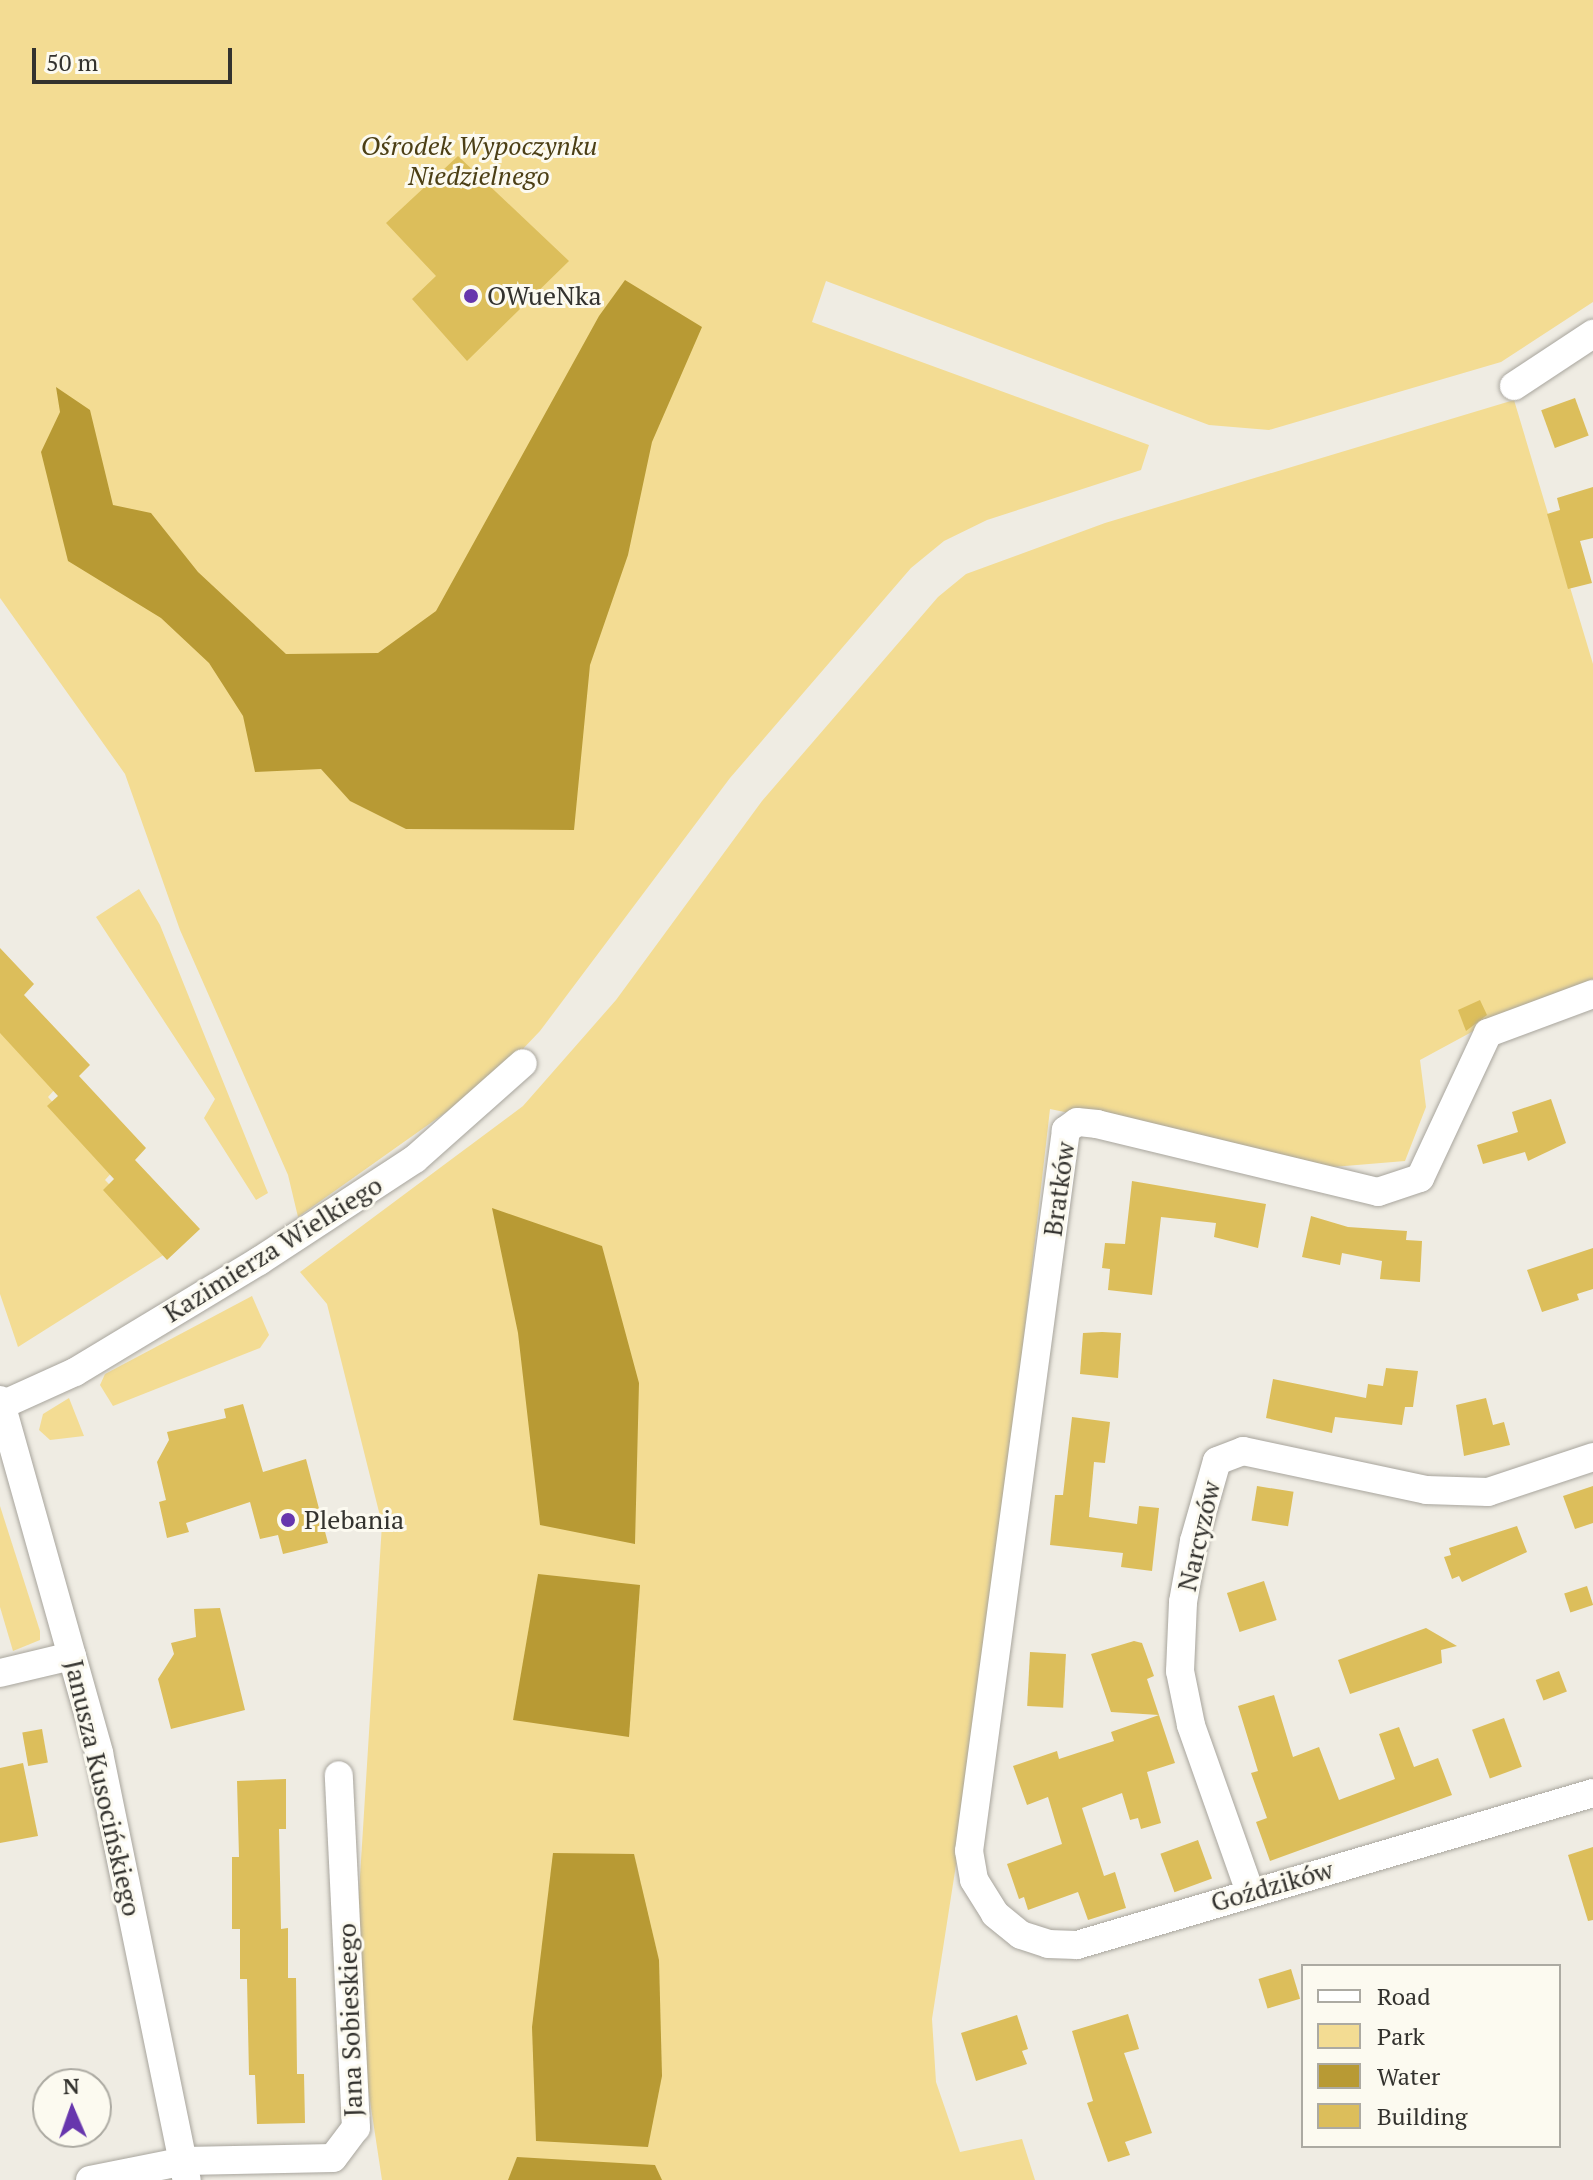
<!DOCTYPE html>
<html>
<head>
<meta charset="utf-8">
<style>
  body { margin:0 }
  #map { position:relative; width:1593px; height:2180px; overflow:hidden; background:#efece3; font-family:"PT Serif",serif }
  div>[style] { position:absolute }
  .green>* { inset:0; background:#f3dc93 }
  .water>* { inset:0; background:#b89a34 }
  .building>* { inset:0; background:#dcbe5b; transform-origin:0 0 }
  .roads { filter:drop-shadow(0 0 2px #a8a59d) drop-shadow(0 0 2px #a8a59d) }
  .minor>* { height:28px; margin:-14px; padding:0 14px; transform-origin:14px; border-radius:14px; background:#fff }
  .dots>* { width:22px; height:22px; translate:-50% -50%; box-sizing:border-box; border:4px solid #fcfaf0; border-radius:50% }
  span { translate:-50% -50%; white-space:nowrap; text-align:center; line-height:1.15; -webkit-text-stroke:6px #fcfaf0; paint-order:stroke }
  .park-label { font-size:26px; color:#4c3f15; font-style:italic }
  .poi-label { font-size:26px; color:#33322e }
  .left { translate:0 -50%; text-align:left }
  .street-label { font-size:26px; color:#33322e }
  .legend { position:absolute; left:1301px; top:1964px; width:260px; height:184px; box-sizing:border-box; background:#fcfaf0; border:2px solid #acaaa2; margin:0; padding:10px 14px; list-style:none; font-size:24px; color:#33322e }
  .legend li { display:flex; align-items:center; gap:16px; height:40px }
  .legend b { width:40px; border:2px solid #acaaa2 }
  .north { position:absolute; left:32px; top:2068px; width:80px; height:80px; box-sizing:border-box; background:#fcfaf0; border:2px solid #acaaa2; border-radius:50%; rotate:358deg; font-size:22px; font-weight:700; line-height:32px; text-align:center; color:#33322e }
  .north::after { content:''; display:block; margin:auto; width:28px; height:36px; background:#6736ad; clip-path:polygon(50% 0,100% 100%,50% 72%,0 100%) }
  .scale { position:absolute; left:32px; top:48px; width:200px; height:36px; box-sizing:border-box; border:4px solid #33322e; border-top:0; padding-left:10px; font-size:24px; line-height:28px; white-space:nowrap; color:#33322e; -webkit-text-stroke:6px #fcfaf0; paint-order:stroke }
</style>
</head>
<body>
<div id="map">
  <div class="green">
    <i style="clip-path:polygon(0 0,1593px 0,1593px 302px,1501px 362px,1269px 430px,1209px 425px,826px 281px,812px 322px,1149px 445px,1141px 470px,987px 520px,944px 541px,911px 568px,730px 778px,540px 1031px,497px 1076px,298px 1217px,288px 1175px,180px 930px,125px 774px,0 598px)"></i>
    <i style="clip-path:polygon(1514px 400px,1593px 664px,1593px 986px,1492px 1021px,1420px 1060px,1426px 1107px,1405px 1161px,1333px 1167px,1050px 1109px,984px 1685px,932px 2019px,936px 2082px,960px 2152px,1022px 2139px,1035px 2180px,382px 2180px,353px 1989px,382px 1524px,327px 1304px,300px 1272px,523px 1106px,616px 1000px,762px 801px,938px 597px,966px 574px,1105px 523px)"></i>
    <i style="clip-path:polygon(139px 889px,160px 925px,268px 1193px,256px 1200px,204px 1118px,215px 1099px,96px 917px)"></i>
    <i style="clip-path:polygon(0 1025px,56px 1088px,48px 1097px,114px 1170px,105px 1180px,173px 1249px,18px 1347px,0 1294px)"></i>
    <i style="clip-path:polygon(252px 1296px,269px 1335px,260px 1348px,113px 1406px,100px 1385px,105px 1374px)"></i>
    <i style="clip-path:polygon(69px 1398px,84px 1436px,50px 1440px,39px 1430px,43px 1414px)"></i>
    <i style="clip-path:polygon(0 1506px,40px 1631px,40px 1640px,13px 1651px,0 1607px)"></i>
  </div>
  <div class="water">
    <i style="clip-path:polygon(625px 280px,702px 327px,652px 442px,628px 555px,590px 665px,574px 830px,406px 829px,350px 801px,321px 769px,255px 772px,243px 716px,209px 663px,161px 618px,68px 561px,41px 452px,60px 412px,56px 387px,90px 410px,113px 505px,151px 513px,198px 572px,286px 654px,378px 653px,436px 611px,599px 316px)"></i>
    <i style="clip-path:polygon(492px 1208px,602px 1246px,639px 1383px,635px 1544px,540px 1525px,518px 1333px)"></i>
    <i style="clip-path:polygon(538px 1574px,640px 1585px,629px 1737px,513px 1720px)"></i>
    <i style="clip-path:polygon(553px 1853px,634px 1854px,659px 1960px,662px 2076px,648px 2147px,536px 2141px,532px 2027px)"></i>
    <i style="clip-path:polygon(517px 2157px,655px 2165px,662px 2180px,508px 2180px)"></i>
  </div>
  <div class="building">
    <i style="clip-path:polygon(458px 156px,569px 261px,467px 361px,412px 299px,436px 276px,386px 223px)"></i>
    <i style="left:1575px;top:398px;width:40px;height:36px;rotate:70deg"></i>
    <i style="clip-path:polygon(1593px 487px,1593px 538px,1580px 541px,1592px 583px,1568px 589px,1547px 514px,1560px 510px,1557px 498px)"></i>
    <i style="clip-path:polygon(0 948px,34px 984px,24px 995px,90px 1065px,79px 1076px,146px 1148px,135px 1160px,200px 1229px,167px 1260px,103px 1190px,114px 1179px,47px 1106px,58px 1096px,0 1033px)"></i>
    <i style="clip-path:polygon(1480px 1000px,1487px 1015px,1466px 1031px,1458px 1010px)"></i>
    <i style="clip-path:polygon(1551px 1099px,1566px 1143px,1528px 1161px,1525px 1152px,1483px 1164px,1477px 1145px,1518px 1132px,1512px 1112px)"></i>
    <i style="clip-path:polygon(1132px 1181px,1266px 1204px,1258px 1248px,1214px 1237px,1216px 1223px,1161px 1217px,1152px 1295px,1108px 1290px,1110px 1269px,1102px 1268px,1105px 1243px,1125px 1244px)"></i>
    <i style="clip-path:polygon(1311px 1216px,1348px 1227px,1407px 1231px,1406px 1240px,1422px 1241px,1420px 1282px,1380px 1279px,1382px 1261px,1342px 1253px,1340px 1265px,1302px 1257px)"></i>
    <i style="clip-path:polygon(1593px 1248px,1593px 1289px,1577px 1294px,1579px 1300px,1542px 1312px,1527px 1270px)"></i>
    <i style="clip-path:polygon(1102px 1332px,1121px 1333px,1118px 1378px,1080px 1374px,1083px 1333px)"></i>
    <i style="clip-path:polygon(1386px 1368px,1418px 1371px,1413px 1407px,1405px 1407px,1402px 1425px,1335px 1417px,1332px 1433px,1266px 1418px,1273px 1379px,1366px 1398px,1368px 1384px,1383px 1386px)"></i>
    <i style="clip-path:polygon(1486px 1398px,1493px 1425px,1504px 1422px,1510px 1445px,1464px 1456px,1456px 1405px)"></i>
    <i style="clip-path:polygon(243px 1404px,263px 1472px,306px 1459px,328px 1543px,283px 1554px,278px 1535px,260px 1539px,250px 1502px,186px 1523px,189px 1532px,167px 1538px,159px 1502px,166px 1500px,157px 1462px,169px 1440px,167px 1432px,226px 1418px,224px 1409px)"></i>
    <i style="clip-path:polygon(1072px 1417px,1110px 1422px,1105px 1463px,1094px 1462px,1089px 1517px,1137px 1524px,1139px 1506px,1159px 1508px,1152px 1571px,1121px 1567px,1123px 1553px,1050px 1545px,1055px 1495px,1063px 1495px)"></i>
    <i style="left:1257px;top:1486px;width:37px;height:35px;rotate:9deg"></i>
    <i style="clip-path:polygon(1593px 1486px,1593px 1523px,1575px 1529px,1563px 1496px)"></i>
    <i style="clip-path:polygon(1517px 1526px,1527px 1552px,1462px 1582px,1459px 1576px,1452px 1579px,1444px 1557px,1451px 1555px,1449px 1548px)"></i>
    <i style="left:1264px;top:1581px;width:41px;height:39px;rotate:72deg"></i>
    <i style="left:1587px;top:1586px;width:20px;height:24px;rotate:72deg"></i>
    <i style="clip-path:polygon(220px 1608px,245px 1710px,171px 1729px,158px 1679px,174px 1654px,171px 1643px,196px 1637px,194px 1609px)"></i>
    <i style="clip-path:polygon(1426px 1628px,1457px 1646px,1441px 1650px,1442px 1663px,1350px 1694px,1338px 1660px)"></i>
    <i style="clip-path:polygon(1134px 1641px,1142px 1643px,1154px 1676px,1147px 1679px,1159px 1715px,1111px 1712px,1091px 1654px)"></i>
    <i style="left:1030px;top:1652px;width:36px;height:54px;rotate:3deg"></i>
    <i style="left:1559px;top:1671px;width:22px;height:25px;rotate:69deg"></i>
    <i style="clip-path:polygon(1274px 1695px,1293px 1757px,1319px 1747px,1339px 1800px,1395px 1779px,1379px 1734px,1399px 1727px,1414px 1767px,1438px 1758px,1452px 1795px,1270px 1861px,1256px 1822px,1267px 1818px,1251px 1773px,1258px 1771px,1238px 1706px)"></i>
    <i style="clip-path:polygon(1159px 1715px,1175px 1763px,1147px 1772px,1161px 1823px,1141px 1829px,1138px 1818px,1130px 1820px,1122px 1793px,1082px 1808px,1104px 1876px,1115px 1872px,1126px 1908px,1088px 1920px,1078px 1892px,1028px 1910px,1024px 1897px,1019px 1899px,1007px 1864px,1062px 1844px,1048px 1797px,1027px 1805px,1013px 1766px,1057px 1751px,1059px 1759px,1114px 1741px,1111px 1732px)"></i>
    <i style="left:1504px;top:1718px;width:52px;height:34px;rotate:70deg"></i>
    <i style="left:42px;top:1729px;width:34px;height:20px;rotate:80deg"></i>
    <i style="clip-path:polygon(23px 1763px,38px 1836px,0 1843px,0 1768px)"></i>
    <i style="clip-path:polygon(286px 1779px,286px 1829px,279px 1829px,281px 1929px,288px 1928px,288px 1978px,296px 1978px,297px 2074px,304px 2074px,305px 2123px,257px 2124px,255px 2075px,249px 2075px,247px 1979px,240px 1979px,240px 1929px,232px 1929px,232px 1857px,239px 1857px,237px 1781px)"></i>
    <i style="left:1198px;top:1840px;width:41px;height:40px;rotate:70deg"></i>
    <i style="clip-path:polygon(1593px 1847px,1593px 1920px,1588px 1921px,1568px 1855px)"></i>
    <i style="left:1291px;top:1969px;width:31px;height:34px;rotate:73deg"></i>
    <i style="clip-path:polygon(1128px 2014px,1139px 2049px,1124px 2053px,1152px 2133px,1125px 2142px,1130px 2155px,1108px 2162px,1087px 2103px,1093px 2101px,1072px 2031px)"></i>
    <i style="clip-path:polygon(1017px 2015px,1028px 2049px,1022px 2051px,1027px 2064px,976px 2081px,961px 2033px)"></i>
  </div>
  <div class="roads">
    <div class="minor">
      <i style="left:1514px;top:386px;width:95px;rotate:-33.4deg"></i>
      <i style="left:1593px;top:994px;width:112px;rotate:159.6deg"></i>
      <i style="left:1488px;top:1033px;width:160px;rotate:115.1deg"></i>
      <i style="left:1420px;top:1178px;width:44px;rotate:161.6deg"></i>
      <i style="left:1378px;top:1192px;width:289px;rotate:-166.4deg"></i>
      <i style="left:1097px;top:1124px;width:20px;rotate:-174deg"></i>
      <i style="left:1077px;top:1122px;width:14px;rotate:144deg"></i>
      <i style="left:1066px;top:1130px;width:727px;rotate:97.66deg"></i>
      <i style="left:969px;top:1851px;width:29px;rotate:80deg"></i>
      <i style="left:974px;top:1880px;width:40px;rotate:58deg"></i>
      <i style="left:995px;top:1914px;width:33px;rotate:39deg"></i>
      <i style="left:1021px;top:1935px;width:28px;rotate:18deg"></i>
      <i style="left:1048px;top:1944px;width:29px;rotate:2deg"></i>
      <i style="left:1077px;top:1945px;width:538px;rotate:-16.41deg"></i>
      <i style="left:0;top:1400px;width:367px;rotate:74.3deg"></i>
      <i style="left:99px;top:1753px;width:436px;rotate:78.4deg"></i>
      <i style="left:2px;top:1405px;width:80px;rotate:-24.3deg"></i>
      <i style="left:75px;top:1372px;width:215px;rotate:-31.1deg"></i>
      <i style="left:259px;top:1261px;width:186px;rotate:-33.2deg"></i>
      <i style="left:415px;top:1159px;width:144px;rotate:-41.6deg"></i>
      <i style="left:0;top:1673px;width:74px;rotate:-13.3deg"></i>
      <i style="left:1250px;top:1892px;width:177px;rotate:-109.5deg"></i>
      <i style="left:1191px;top:1725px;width:55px;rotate:-101.5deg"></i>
      <i style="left:1180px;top:1671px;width:69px;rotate:-87.5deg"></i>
      <i style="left:1183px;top:1602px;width:62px;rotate:-79.8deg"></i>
      <i style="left:1194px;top:1541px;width:83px;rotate:-74deg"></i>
      <i style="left:1217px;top:1461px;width:28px;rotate:-21deg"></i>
      <i style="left:1243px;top:1451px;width:187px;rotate:12deg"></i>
      <i style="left:1426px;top:1490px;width:62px;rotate:1.8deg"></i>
      <i style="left:1488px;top:1492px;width:111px;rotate:-18.4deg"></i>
      <i style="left:90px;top:2180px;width:97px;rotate:-11.3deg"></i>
      <i style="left:185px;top:2161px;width:148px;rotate:-1.2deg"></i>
      <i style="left:333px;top:2158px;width:38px;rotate:-53deg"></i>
      <i style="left:356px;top:2128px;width:353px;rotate:-92.8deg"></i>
    </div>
  </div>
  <div class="dots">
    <i style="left:471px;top:296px;background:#6736ad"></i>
    <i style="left:288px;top:1520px;background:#6736ad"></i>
  </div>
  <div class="park-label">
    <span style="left:479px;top:161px">Ośrodek Wypoczynku<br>Niedzielnego</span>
  </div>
  <div class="poi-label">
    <span class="left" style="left:487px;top:296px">OWueNka</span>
    <span class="left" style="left:304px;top:1520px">Plebania</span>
  </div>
  <div class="street-label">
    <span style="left:1059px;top:1189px;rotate:-82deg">Bratków</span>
    <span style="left:273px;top:1249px;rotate:-32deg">Kazimierza Wielkiego</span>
    <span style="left:1199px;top:1536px;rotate:-77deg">Narcyzów</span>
    <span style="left:103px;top:1788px;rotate:77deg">Janusza Kusocińskiego</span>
    <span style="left:1272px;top:1886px;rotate:-16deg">Goździków</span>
    <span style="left:350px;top:2020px;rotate:-92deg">Jana Sobieskiego</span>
  </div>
  <ul class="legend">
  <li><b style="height:10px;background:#fff"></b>Road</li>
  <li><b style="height:22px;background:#f3dc93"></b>Park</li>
  <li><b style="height:22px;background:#b89a34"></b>Water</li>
  <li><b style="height:22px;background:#dcbe5b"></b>Building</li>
  </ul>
  <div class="north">N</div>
  <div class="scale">50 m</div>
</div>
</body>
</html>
